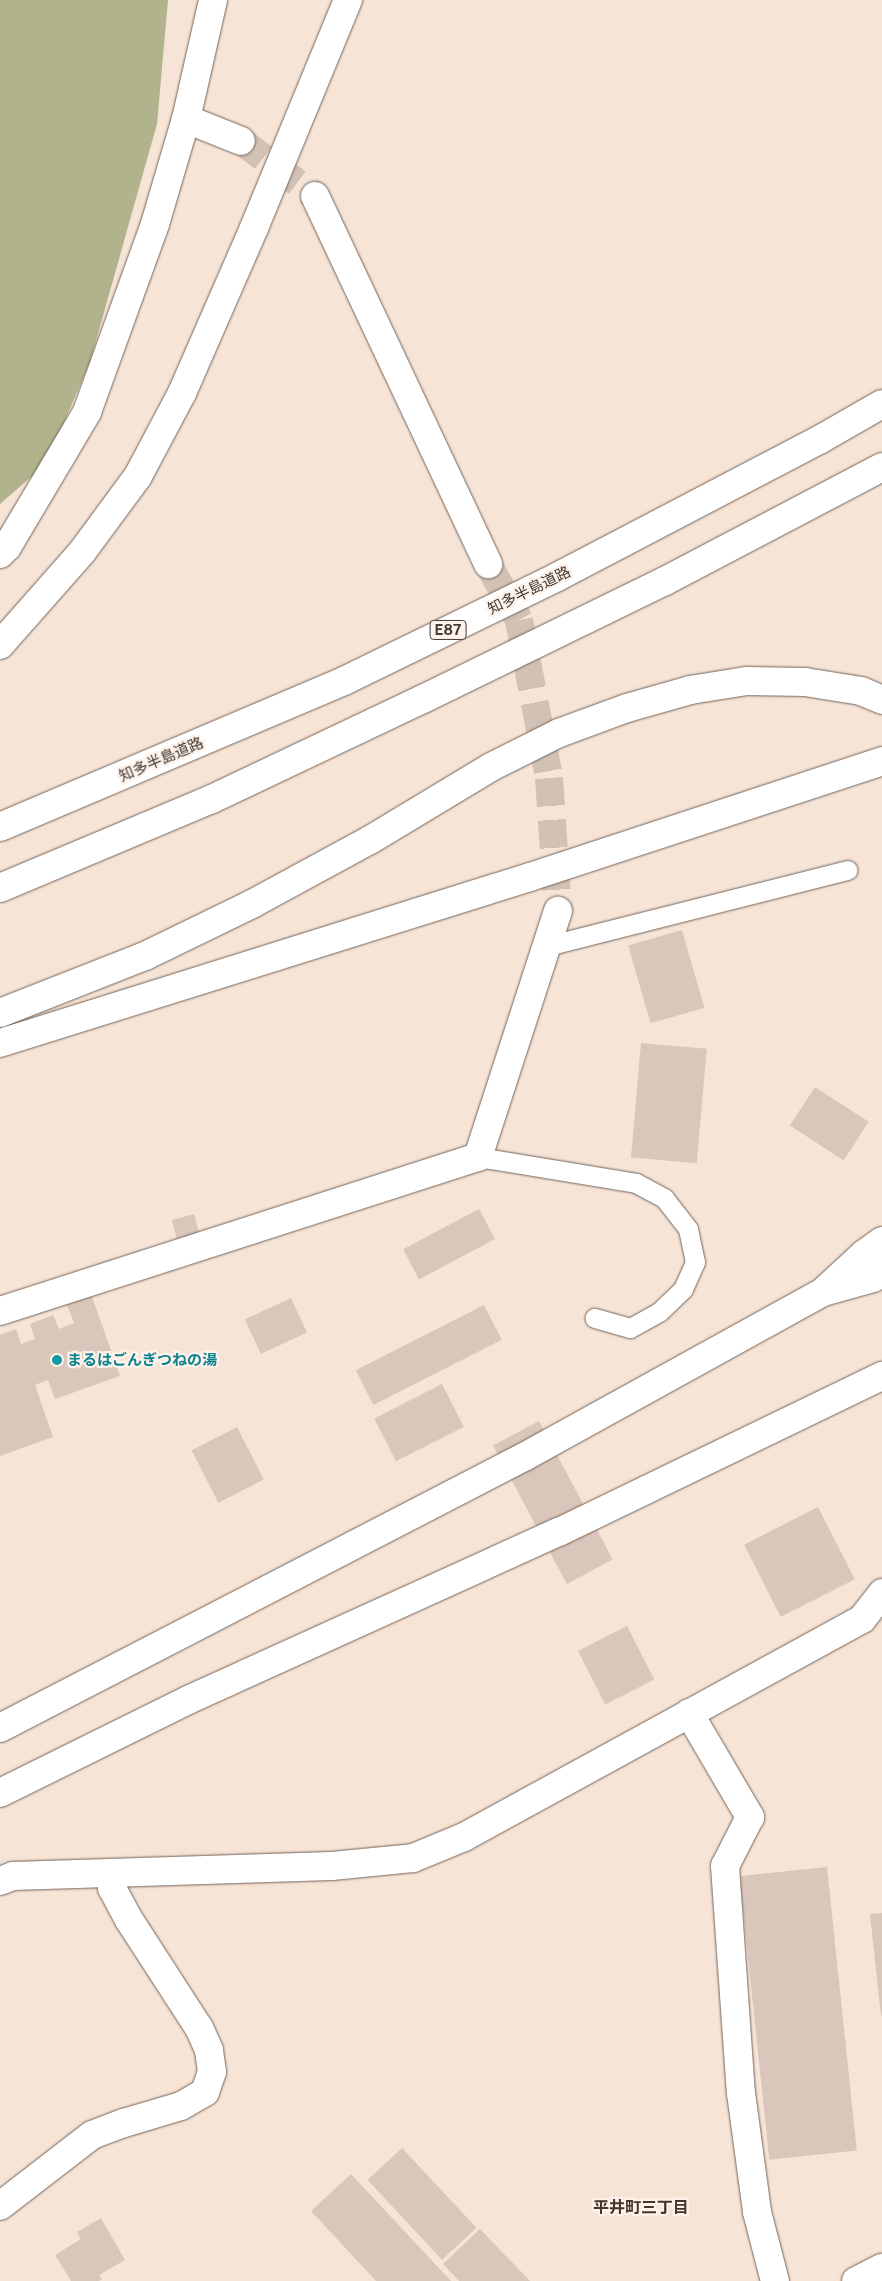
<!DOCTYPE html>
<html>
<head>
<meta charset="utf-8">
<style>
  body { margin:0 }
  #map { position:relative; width:882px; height:2281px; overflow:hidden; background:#f6e4d6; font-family:"Public Sans","Noto Sans JP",sans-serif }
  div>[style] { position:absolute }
  .forest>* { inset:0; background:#b0b38c }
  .building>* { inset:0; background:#dac7bb; transform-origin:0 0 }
  .minor-tunnel>* { height:28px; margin-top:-14px; transform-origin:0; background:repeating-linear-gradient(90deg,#d2c2b6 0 28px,transparent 0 42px) }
  .roads { filter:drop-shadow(0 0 1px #736358) drop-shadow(0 0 1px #736358) }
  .service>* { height:19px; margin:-9.5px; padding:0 9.5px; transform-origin:9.5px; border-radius:9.5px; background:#fff }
  .minor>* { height:28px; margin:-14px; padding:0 14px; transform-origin:14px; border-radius:14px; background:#fff }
  .tertiary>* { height:28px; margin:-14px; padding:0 14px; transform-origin:14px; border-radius:14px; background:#fff }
  .motorway>* { height:28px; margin:-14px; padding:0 14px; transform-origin:14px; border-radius:14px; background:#fff }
  .dots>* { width:14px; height:14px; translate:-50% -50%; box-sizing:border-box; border:2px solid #fef2ea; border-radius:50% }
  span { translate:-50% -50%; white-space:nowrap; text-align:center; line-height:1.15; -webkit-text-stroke:4.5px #fef2ea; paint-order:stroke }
  .shield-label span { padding:1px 4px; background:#fef2ea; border:1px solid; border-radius:4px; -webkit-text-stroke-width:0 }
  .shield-label { font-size:14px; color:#423b36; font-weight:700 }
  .street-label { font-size:15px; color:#423b36 }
  .culture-label { font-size:15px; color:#0d838f; font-weight:700 }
  .left { translate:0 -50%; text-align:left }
  .neighbourhood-label { font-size:16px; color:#43352a; font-weight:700 }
</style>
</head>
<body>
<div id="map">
  <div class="forest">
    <i style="clip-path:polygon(0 0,168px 0,157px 124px,90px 362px,46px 464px,0 504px)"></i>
  </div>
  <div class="building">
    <i style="left:682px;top:930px;width:81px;height:56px;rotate:74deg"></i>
    <i style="left:641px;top:1043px;width:66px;height:115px;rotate:5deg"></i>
    <i style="left:815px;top:1087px;width:64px;height:46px;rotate:33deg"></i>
    <i style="left:479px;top:1209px;width:34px;height:86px;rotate:62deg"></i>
    <i style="left:194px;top:1214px;width:20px;height:23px;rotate:75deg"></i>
    <i style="clip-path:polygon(90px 1291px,120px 1376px,55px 1399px,48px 1380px,35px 1385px,53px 1437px,0 1456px,0 1335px,16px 1329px,21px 1344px,35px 1339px,30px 1324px,53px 1315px,59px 1329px,74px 1323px,65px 1300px)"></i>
    <i style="left:291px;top:1298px;width:38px;height:51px;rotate:65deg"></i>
    <i style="left:484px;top:1305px;width:39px;height:144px;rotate:63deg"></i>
    <i style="left:442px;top:1384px;width:48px;height:76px;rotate:63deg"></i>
    <i style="left:539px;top:1421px;width:157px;height:52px;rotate:62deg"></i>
    <i style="left:237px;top:1427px;width:59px;height:51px;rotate:63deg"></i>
    <i style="left:818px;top:1507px;width:81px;height:83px;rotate:63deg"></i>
    <i style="left:627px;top:1626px;width:60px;height:55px;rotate:63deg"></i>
    <i style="left:827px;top:1867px;width:285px;height:88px;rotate:84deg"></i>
    <i style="clip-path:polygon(882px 1913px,882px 2016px,881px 2016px,870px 1914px)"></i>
    <i style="left:402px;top:2148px;width:109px;height:47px;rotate:47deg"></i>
    <i style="clip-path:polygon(351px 2174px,451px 2281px,376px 2281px,311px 2211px)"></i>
    <i style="clip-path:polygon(101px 2218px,125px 2260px,99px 2275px,102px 2279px,99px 2281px,71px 2281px,55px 2255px,81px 2239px,77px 2232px)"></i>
    <i style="clip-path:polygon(480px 2229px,530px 2281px,459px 2281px,443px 2264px)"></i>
  </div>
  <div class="minor-tunnel">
    <i style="left:241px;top:141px;width:92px;rotate:36.6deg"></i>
    <i style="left:488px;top:564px;width:64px;rotate:61deg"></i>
    <i style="left:519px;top:620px;width:161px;rotate:79.2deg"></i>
    <i style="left:549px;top:778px;width:133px;rotate:86.1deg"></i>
  </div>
  <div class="roads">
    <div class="service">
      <i style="left:547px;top:946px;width:310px;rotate:-14.2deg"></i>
      <i style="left:478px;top:1157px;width:160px;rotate:9.3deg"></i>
      <i style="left:636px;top:1183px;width:32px;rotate:28deg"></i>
      <i style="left:664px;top:1198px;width:39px;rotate:52deg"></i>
      <i style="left:688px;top:1229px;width:34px;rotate:78deg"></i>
      <i style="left:695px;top:1262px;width:30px;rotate:114deg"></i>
      <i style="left:683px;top:1289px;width:33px;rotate:136deg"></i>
      <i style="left:659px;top:1312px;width:33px;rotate:151deg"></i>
      <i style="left:630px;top:1328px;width:37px;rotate:-164deg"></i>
    </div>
    <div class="minor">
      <i style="left:186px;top:119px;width:59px;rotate:21.8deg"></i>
      <i style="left:315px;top:196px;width:407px;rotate:64.8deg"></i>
      <i style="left:0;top:554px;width:10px;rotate:-45deg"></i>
      <i style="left:7px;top:547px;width:157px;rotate:-59.3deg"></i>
      <i style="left:87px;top:412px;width:200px;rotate:-70.1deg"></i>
      <i style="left:155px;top:224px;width:109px;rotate:-73.6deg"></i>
      <i style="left:186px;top:119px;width:122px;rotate:-77.2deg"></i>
      <i style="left:0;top:1311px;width:502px;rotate:-17.86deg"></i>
      <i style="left:478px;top:1157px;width:259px;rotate:-72deg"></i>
      <i style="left:689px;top:1713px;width:121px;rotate:59.6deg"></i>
      <i style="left:750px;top:1817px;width:55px;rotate:117deg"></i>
      <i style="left:725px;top:1866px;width:228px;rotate:86deg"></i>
      <i style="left:741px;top:2093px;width:120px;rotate:82.3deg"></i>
      <i style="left:757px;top:2212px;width:71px;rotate:75.4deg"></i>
      <i style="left:0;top:1881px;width:14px;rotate:-21deg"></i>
      <i style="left:13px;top:1876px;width:319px;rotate:-1.8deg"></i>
      <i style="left:332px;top:1866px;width:81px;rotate:-5.6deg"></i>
      <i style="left:413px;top:1858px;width:55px;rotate:-22.4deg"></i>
      <i style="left:464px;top:1837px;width:454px;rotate:-28.7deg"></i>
      <i style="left:862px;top:1619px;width:33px;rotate:-52deg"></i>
      <i style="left:0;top:2206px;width:116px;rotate:-37.7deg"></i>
      <i style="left:92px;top:2135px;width:34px;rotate:-21deg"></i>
      <i style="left:124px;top:2123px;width:59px;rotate:-16.6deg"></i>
      <i style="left:181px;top:2106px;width:28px;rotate:-30deg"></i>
      <i style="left:205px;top:2092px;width:21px;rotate:-71deg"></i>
      <i style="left:212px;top:2072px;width:22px;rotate:-98deg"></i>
      <i style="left:209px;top:2050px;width:24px;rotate:-114deg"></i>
      <i style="left:199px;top:2028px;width:129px;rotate:-122.9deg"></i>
      <i style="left:129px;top:1920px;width:36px;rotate:-118deg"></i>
      <i style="left:112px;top:1888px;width:14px;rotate:-94deg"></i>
    </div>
    <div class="tertiary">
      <i style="left:856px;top:2281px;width:29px;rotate:-27deg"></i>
    </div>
    <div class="motorway">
      <i style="left:0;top:645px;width:124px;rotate:-48.6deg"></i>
      <i style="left:82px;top:552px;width:94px;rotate:-53.6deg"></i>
      <i style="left:138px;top:476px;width:94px;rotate:-62.1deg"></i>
      <i style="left:182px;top:393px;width:180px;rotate:-66.4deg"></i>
      <i style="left:254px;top:228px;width:247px;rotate:-67.6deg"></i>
      <i style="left:0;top:827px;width:376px;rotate:-23deg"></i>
      <i style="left:346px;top:680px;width:235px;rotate:-26deg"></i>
      <i style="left:557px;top:577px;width:298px;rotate:-27.6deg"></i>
      <i style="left:821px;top:439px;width:70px;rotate:-29.8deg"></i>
      <i style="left:0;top:888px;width:230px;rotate:-22.8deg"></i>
      <i style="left:212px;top:799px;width:233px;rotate:-25.4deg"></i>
      <i style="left:423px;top:699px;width:269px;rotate:-26deg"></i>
      <i style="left:665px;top:581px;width:245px;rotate:-27.7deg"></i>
      <i style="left:0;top:1013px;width:156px;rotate:-21.5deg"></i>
      <i style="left:145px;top:956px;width:119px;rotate:-25.9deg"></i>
      <i style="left:252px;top:904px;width:134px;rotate:-28.5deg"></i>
      <i style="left:370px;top:840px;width:141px;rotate:-31.1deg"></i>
      <i style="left:491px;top:767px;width:76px;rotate:-26.6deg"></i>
      <i style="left:559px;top:733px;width:72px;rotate:-20.2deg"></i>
      <i style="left:627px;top:708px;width:66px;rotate:-15.9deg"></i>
      <i style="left:690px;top:690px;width:58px;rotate:-9deg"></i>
      <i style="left:747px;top:681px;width:58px;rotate:1deg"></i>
      <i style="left:805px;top:682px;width:57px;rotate:9.1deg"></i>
      <i style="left:861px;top:691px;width:23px;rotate:23deg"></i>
      <i style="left:0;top:1043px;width:555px;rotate:-17.39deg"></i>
      <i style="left:530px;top:877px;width:371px;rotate:-18.2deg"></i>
      <i style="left:826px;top:1289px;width:52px;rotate:-42.6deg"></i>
      <i style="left:864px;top:1254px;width:22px;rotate:-36deg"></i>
      <i style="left:0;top:1728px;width:590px;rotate:-27.35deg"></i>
      <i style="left:524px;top:1457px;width:342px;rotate:-28.9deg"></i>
      <i style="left:823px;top:1292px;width:52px;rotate:-15.6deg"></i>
      <i style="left:873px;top:1278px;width:11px;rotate:-34deg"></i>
      <i style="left:0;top:1793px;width:210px;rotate:-26.3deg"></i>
      <i style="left:188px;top:1700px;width:407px;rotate:-24.4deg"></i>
      <i style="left:559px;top:1532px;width:359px;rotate:-25.8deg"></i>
    </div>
  </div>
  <div class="dots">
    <i style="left:57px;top:1360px;background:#0f9aa8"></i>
  </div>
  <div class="shield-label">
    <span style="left:448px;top:630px">E87</span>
  </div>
  <div class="street-label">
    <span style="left:529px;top:590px;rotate:-26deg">知多半島道路</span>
    <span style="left:161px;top:759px;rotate:-23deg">知多半島道路</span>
  </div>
  <div class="culture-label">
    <span class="left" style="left:67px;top:1360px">まるはごんぎつねの湯</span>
  </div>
  <div class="neighbourhood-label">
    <span style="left:641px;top:2208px">平井町三丁目</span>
  </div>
</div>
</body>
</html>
